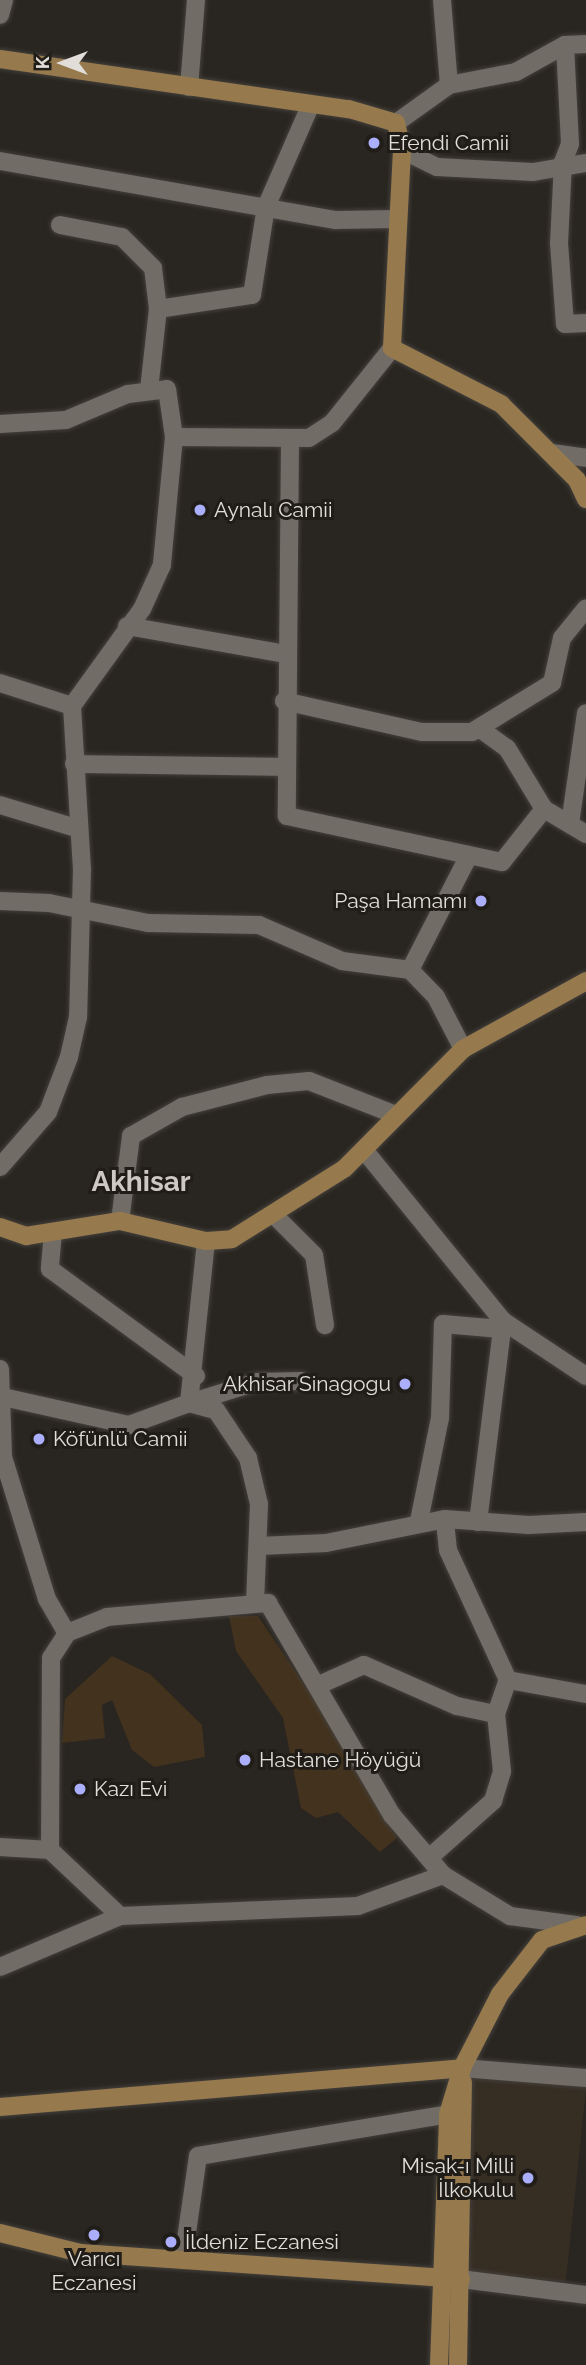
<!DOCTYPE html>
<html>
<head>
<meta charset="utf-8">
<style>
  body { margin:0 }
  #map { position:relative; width:586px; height:2365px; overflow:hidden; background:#292520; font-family:Raleway,sans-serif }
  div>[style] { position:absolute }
  .built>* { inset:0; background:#362d23; transform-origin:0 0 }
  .green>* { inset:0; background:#43321d }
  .roads { filter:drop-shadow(0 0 2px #44403c) drop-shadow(0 0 2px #44403c) }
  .street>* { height:18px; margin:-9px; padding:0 9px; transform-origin:9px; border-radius:9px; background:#716c66 }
  .secondary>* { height:18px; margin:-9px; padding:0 9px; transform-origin:9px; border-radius:9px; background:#967a4d }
  .dots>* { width:19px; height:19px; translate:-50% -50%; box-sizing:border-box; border:4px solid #201c17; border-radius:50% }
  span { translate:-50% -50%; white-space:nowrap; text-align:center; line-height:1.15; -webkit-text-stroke:6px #201c17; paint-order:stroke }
  .poi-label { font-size:21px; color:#e1deda }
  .left { translate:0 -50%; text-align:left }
  .right { translate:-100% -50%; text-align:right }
  .district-label { font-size:28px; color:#cdc8c1; font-weight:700 }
  .north { position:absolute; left:28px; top:28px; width:70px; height:70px; -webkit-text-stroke:5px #201c17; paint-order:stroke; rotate:270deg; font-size:19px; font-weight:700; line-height:28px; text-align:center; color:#e1deda }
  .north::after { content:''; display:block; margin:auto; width:24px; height:32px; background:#e1deda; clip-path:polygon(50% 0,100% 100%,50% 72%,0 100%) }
</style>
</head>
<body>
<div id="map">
  <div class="built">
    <i style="left:471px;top:2074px;width:116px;height:197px;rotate:6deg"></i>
  </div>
  <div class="green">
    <i style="clip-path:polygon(229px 1616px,258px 1616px,338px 1735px,397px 1838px,380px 1852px,338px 1812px,316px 1818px,301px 1808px,283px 1718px,236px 1651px)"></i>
    <i style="clip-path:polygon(112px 1656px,150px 1674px,202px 1725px,205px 1757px,154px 1767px,132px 1750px,112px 1700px,102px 1705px,105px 1738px,62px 1743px,65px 1699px)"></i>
  </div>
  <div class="roads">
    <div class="street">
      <i style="left:0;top:15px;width:16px;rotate:-75deg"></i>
      <i style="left:565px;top:45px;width:99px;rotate:87.1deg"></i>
      <i style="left:570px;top:144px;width:19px;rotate:111deg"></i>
      <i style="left:563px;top:162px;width:81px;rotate:92.8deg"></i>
      <i style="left:559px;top:243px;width:81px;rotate:85.8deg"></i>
      <i style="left:565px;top:324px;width:21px;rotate:-3deg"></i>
      <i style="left:449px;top:85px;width:68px;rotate:-11deg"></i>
      <i style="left:516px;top:72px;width:56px;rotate:-28.9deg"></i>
      <i style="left:565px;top:45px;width:21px;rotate:-3deg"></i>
      <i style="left:189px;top:87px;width:87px;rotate:-85.4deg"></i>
      <i style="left:396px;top:123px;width:65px;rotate:-35.6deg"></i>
      <i style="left:449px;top:85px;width:85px;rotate:-94.7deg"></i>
      <i style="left:402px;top:150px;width:39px;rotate:26deg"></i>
      <i style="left:437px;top:167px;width:96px;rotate:3deg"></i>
      <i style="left:533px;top:172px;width:54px;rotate:-9.6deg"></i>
      <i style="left:0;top:161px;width:341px;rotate:10deg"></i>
      <i style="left:336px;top:220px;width:61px;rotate:-0.9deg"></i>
      <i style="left:60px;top:225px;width:63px;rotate:11deg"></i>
      <i style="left:122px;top:237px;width:44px;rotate:45deg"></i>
      <i style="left:153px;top:268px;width:41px;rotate:83deg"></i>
      <i style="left:149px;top:390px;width:81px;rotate:-83.7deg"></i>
      <i style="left:158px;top:309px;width:95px;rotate:-8.5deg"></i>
      <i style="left:252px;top:295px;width:89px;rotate:-81deg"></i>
      <i style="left:266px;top:207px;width:112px;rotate:-66.4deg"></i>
      <i style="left:0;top:424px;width:66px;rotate:-3.5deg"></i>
      <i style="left:66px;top:420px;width:67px;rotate:-22.8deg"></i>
      <i style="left:128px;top:394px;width:39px;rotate:-7deg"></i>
      <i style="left:167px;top:389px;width:49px;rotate:81.7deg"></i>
      <i style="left:174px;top:437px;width:129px;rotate:95.4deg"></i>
      <i style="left:162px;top:565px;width:48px;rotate:114.4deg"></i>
      <i style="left:142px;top:609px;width:120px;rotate:125.8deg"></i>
      <i style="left:72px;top:706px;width:163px;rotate:86.5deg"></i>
      <i style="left:82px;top:869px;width:148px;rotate:91.5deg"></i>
      <i style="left:78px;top:1017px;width:41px;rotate:102.7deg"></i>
      <i style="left:69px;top:1057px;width:59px;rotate:110.9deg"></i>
      <i style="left:48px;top:1112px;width:73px;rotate:131.1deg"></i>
      <i style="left:174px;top:437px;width:135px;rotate:0.4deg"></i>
      <i style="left:309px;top:438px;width:27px;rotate:-33deg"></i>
      <i style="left:332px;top:423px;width:96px;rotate:-51.3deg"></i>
      <i style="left:290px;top:439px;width:377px;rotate:90.5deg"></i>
      <i style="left:287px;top:816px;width:220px;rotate:12.1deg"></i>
      <i style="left:502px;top:862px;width:68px;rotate:-51.6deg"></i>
      <i style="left:544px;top:809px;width:49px;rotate:30.8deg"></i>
      <i style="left:552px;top:453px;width:34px;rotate:8deg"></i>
      <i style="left:127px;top:626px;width:160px;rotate:10deg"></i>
      <i style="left:0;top:683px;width:76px;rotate:17.7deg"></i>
      <i style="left:284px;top:701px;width:141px;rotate:12.7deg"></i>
      <i style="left:422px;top:732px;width:50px"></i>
      <i style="left:472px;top:732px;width:94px;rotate:-31.5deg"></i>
      <i style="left:552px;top:683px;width:46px;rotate:-77.5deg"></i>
      <i style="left:562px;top:638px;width:38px;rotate:-51deg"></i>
      <i style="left:479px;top:728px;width:34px;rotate:36deg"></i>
      <i style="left:507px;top:748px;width:71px;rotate:58.8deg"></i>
      <i style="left:74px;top:764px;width:211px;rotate:0.8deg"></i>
      <i style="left:0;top:805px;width:79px;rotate:16.8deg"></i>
      <i style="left:570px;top:824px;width:112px;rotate:-81.8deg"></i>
      <i style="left:0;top:901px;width:49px;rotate:2.3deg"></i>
      <i style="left:49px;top:903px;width:101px;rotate:11.4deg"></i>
      <i style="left:148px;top:923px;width:111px;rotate:1deg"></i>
      <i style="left:259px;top:925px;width:90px;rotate:23.4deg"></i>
      <i style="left:342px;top:961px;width:69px;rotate:7.5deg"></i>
      <i style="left:410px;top:970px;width:37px;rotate:46deg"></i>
      <i style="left:436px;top:997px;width:59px;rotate:62.6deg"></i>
      <i style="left:410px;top:970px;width:127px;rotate:-62.8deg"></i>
      <i style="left:364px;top:1150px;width:220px;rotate:50.9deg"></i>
      <i style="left:503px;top:1321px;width:100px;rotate:33.5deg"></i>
      <i style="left:275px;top:1216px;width:55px;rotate:45deg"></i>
      <i style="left:314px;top:1255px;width:71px;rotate:81.1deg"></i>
      <i style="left:120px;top:1221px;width:86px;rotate:-82.6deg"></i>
      <i style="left:131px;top:1136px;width:59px;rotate:-29.6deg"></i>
      <i style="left:182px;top:1107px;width:88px;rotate:-14.5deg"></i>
      <i style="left:267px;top:1085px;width:42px;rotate:-5.4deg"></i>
      <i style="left:309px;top:1081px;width:93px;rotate:21.3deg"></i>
      <i style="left:53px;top:1232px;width:37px;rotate:95deg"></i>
      <i style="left:50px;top:1269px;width:181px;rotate:36.2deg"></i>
      <i style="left:0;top:1369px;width:88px;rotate:88deg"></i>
      <i style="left:3px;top:1457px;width:149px;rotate:72.8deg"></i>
      <i style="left:47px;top:1599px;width:39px;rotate:60deg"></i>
      <i style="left:3px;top:1397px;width:129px;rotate:12.5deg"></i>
      <i style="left:129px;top:1425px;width:64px;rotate:-20.1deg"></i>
      <i style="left:189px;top:1403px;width:28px;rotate:15deg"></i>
      <i style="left:216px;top:1410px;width:58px;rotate:56.3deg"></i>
      <i style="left:248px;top:1458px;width:47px;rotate:76.6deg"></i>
      <i style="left:259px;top:1504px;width:98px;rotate:92.3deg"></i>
      <i style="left:189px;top:1403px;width:163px;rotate:-84deg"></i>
      <i style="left:189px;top:1403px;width:71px;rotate:-17.2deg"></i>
      <i style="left:257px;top:1382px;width:44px;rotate:-1.3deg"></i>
      <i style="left:419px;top:1521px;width:105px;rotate:-78.5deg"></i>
      <i style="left:440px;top:1418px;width:94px;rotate:-88.2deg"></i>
      <i style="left:443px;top:1324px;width:58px;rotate:4.9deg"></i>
      <i style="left:478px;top:1522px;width:203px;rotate:-82.9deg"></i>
      <i style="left:259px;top:1546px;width:67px;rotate:-2.6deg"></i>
      <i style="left:326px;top:1543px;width:121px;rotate:-11.4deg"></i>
      <i style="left:445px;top:1519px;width:84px;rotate:4.1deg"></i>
      <i style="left:529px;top:1525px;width:57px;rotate:-3deg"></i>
      <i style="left:508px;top:1680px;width:79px;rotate:10.2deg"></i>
      <i style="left:319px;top:1685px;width:49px;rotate:-24deg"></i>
      <i style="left:364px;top:1665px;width:102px;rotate:23.8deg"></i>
      <i style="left:457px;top:1706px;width:40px;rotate:12deg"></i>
      <i style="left:0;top:1847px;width:50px;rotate:3.4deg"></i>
      <i style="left:429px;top:1858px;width:86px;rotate:-41.7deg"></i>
      <i style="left:493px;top:1801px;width:31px;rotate:-73deg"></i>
      <i style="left:502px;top:1771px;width:57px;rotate:-96deg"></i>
      <i style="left:496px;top:1714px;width:36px;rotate:-71deg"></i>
      <i style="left:508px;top:1680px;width:143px;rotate:-114.8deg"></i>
      <i style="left:448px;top:1550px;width:31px;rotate:-96deg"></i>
      <i style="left:443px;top:1875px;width:90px;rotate:160deg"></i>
      <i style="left:358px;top:1906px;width:238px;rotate:177.6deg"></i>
      <i style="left:120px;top:1916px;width:96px;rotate:-136.7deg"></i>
      <i style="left:50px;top:1850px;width:192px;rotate:-89.7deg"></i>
      <i style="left:51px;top:1658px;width:30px;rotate:-57deg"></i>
      <i style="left:67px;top:1633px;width:43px;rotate:-21.8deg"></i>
      <i style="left:107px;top:1617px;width:162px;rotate:-5deg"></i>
      <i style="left:268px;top:1603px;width:246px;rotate:59.7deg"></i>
      <i style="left:392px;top:1815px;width:79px;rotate:49.6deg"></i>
      <i style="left:443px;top:1875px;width:79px;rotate:31.5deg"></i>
      <i style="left:510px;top:1916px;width:68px;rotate:7.7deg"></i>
      <i style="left:0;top:1967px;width:130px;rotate:-23deg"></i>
      <i style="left:462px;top:2068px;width:124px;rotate:4.6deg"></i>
      <i style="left:183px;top:2260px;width:105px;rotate:-81.8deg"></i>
      <i style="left:198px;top:2156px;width:254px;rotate:-9.5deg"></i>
      <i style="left:461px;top:2279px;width:126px;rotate:7.3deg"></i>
    </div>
    <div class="secondary">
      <i style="left:0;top:59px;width:353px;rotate:8.2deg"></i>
      <i style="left:349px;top:109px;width:49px;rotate:16.6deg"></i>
      <i style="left:396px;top:123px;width:28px;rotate:77deg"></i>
      <i style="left:402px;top:150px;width:198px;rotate:92.9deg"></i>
      <i style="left:392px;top:348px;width:123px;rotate:27.2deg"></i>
      <i style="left:501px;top:404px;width:107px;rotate:45deg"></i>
      <i style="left:577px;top:480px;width:21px;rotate:65deg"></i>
      <i style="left:0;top:1227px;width:28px;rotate:19deg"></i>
      <i style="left:26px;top:1236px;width:95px;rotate:-9.1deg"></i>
      <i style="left:120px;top:1221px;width:88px;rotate:13.1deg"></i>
      <i style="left:206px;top:1241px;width:26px;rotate:-4deg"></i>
      <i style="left:232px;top:1239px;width:133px;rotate:-32.1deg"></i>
      <i style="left:345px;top:1168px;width:168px;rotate:-45.2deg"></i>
      <i style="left:463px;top:1049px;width:141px;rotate:-28.9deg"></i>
      <i style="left:0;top:2107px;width:464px;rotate:-4.8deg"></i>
      <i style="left:0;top:2233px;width:83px;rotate:13.9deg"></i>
      <i style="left:81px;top:2253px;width:381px;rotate:3.9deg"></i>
      <i style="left:439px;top:2365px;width:251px;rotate:-87.9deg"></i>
      <i style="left:448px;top:2114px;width:48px;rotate:-73.1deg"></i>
      <i style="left:462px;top:2068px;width:83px;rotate:-62.8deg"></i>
      <i style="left:500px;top:1994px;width:68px;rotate:-52.1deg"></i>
      <i style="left:542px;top:1940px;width:46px;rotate:-18.8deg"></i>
      <i style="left:458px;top:2365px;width:283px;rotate:-89deg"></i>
    </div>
  </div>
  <div class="dots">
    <i style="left:374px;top:143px;background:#abaffb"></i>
    <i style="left:200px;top:510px;background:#abaffb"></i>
    <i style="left:481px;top:901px;background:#abaffb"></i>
    <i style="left:405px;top:1384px;background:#abaffb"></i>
    <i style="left:39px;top:1439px;background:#abaffb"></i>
    <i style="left:245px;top:1760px;background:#abaffb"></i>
    <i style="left:80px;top:1789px;background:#abaffb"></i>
    <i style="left:528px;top:2178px;background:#abaffb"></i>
    <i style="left:94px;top:2235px;background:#abaffb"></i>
    <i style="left:171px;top:2242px;background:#abaffb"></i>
  </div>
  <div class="poi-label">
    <span class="left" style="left:388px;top:143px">Efendi Camii</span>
    <span class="left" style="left:214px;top:510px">Aynalı Camii</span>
    <span class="right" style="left:467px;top:901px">Paşa Hamamı</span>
    <span class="right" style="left:391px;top:1384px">Akhisar Sinagogu</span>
    <span class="left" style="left:53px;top:1439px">Köfünlü Camii</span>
    <span class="left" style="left:259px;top:1760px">Hastane Höyüğü</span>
    <span class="left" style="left:94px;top:1789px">Kazı Evi</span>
    <span class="right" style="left:514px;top:2178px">Misak-ı Milli<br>İlkokulu</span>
    <span class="left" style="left:185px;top:2242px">İldeniz Eczanesi</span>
    <span style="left:94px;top:2271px">Varıcı<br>Eczanesi</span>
  </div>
  <div class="district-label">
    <span style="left:141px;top:1182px">Akhisar</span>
  </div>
  <div class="north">K</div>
</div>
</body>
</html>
